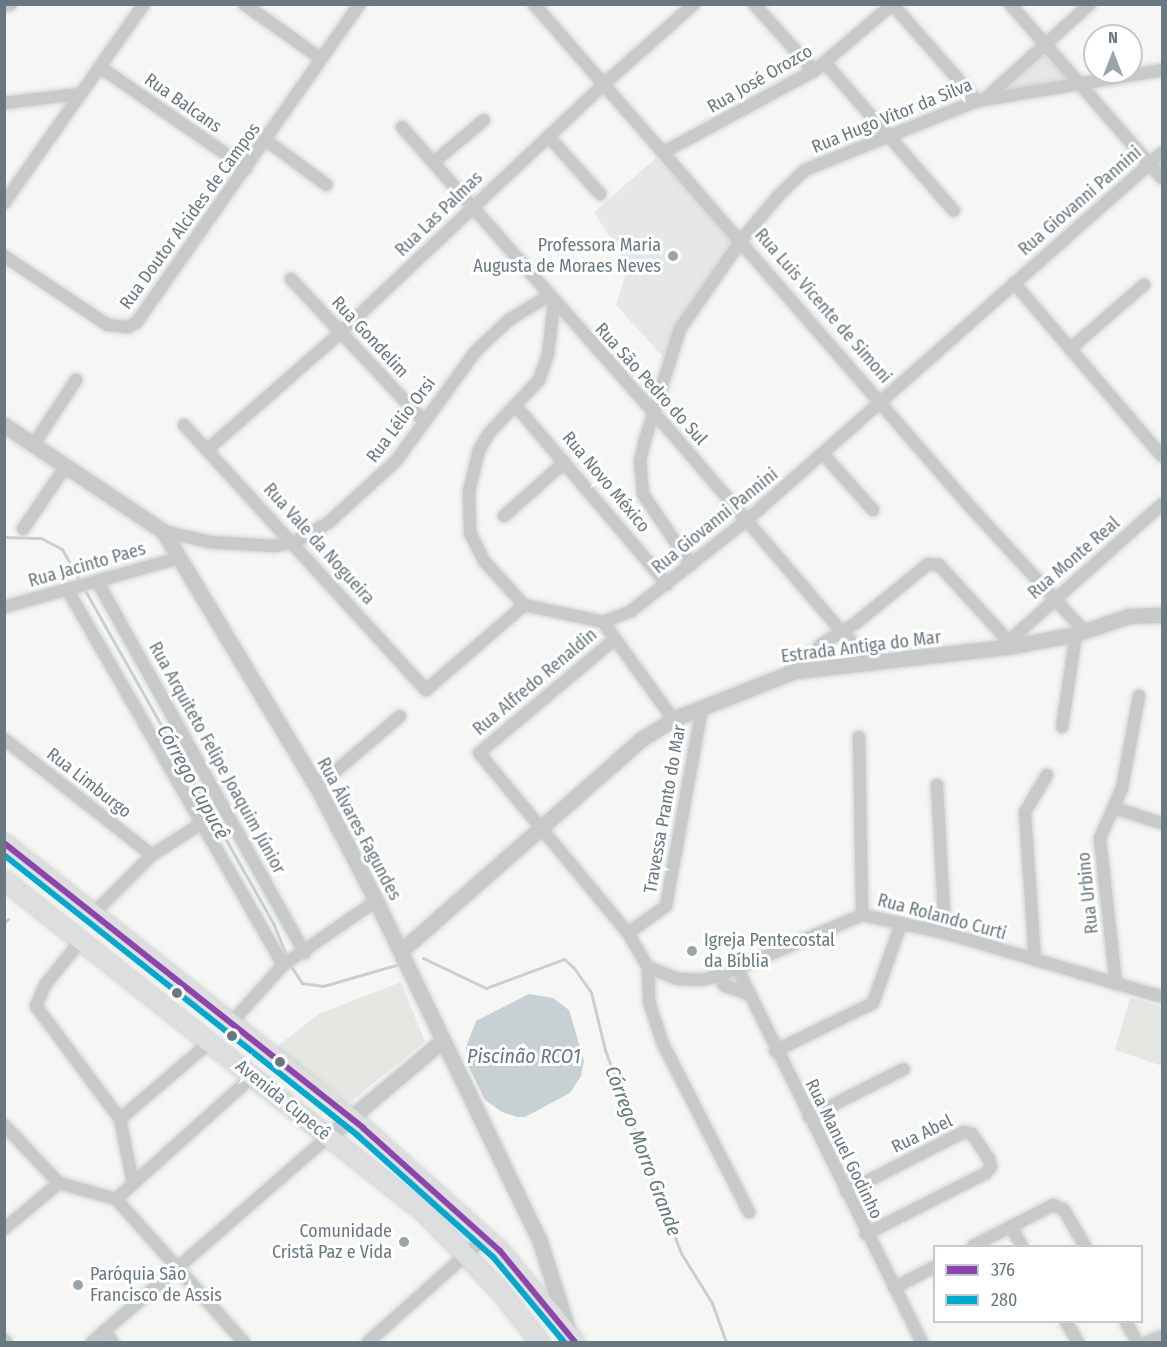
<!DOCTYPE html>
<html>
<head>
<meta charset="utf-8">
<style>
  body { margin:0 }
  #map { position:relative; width:1167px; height:1347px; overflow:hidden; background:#f6f6f5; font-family:"Fira Sans Condensed",sans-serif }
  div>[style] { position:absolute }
  .built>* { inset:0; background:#e6e7e7 }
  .green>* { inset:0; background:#e5e7e3 }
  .water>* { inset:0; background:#c7d0d2 }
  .stream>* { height:3px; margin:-1.5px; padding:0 1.5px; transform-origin:1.5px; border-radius:1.5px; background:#c7d0d2 }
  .roads { filter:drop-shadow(0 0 2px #d1d2d2) drop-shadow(0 0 2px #d1d2d2) }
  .minor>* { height:12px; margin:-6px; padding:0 6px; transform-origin:6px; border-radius:6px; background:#c8caca }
  .tertiary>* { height:15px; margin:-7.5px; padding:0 7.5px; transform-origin:7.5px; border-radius:7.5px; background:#c8caca }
  .primary>* { height:18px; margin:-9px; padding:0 9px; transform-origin:9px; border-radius:9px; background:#dddedf }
  .bus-1>* { height:6px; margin:-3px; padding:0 3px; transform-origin:3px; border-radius:3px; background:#8e44ad }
  .bus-2>* { height:6px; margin:-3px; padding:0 3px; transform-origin:3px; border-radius:3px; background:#00a9ce }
  .dots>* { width:16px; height:16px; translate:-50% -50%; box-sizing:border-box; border:3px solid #fff; border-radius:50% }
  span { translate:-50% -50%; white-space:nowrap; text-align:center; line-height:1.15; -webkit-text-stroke:6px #fff; paint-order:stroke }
  .street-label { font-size:18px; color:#697982 }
  .poi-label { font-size:18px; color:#697982 }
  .right { translate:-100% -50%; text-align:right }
  .left { translate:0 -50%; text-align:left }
  .water-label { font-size:20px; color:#647a7e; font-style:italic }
  .frame { position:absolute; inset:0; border:6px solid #697982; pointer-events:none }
  .legend { position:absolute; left:933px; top:1245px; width:210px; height:78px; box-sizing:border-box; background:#fff; border:2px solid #c3c9cd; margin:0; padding:8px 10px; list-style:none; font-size:18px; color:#697982 }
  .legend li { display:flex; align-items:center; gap:12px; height:30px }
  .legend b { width:30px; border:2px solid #c3c9cd }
  .north { position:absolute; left:1083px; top:24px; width:60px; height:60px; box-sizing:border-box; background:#fff; border:2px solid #c3c9cd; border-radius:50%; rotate:0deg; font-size:16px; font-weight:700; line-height:24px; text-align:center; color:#697982 }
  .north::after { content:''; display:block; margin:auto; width:21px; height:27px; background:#9aa5aa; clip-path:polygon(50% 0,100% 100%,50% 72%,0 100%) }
</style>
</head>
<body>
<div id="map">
  <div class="built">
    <i style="clip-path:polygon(656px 158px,732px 234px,733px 242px,674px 331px,665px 359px,616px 305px,628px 267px,594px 212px)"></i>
  </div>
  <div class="green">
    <i style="clip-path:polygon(1043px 54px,1065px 75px,1065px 81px,1005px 92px)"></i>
    <i style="clip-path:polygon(401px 982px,425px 1042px,350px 1102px,275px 1048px,319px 1014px)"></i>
    <i style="clip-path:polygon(1130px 998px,1162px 1007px,1162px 1066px,1115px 1050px)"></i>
  </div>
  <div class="water">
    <i style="clip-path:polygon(529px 994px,553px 998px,569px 1010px,584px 1061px,581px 1076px,570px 1093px,525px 1117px,517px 1117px,502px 1112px,485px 1100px,467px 1063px,466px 1047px,476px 1021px)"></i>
  </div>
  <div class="stream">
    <i style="left:4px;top:537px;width:37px;rotate:2deg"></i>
    <i style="left:41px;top:538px;width:24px;rotate:28deg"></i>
    <i style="left:62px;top:549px;width:38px;rotate:61deg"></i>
    <i style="left:83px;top:587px;width:388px;rotate:60.5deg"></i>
    <i style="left:274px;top:925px;width:35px;rotate:68deg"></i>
    <i style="left:4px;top:923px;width:6px;rotate:-45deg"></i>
    <i style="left:423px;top:958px;width:70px;rotate:25.5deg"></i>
    <i style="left:486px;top:988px;width:83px;rotate:-20.4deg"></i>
    <i style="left:564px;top:959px;width:13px;rotate:42deg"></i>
    <i style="left:574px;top:968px;width:29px;rotate:55deg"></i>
    <i style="left:591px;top:992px;width:60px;rotate:76.4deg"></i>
    <i style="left:605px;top:1050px;width:217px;rotate:69.5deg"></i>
    <i style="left:681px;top:1253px;width:59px;rotate:58.2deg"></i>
    <i style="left:712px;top:1303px;width:41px;rotate:70.3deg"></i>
    <i style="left:289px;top:963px;width:24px;rotate:57deg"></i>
    <i style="left:302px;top:983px;width:21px;rotate:8deg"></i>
    <i style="left:323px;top:986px;width:76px;rotate:-16deg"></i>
  </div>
  <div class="roads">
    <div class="minor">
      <i style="left:244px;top:4px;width:93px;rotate:35.4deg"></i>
      <i style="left:534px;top:4px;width:659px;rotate:49.06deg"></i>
      <i style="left:966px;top:502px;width:175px;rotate:47.5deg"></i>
      <i style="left:754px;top:4px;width:90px;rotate:48.2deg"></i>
      <i style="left:1010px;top:4px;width:231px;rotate:48.9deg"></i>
      <i style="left:893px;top:5px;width:128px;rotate:48.8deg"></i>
      <i style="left:4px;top:6px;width:7px;rotate:-16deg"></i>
      <i style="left:825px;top:63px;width:196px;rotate:48.9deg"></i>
      <i style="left:100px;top:67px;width:178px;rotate:34.7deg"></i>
      <i style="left:986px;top:98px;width:140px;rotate:-42.1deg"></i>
      <i style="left:4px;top:103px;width:77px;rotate:-6.8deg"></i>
      <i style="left:402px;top:127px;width:416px;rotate:48.6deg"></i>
      <i style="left:677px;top:439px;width:253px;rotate:49.5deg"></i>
      <i style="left:841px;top:631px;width:47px;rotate:45deg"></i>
      <i style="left:548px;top:136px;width:78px;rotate:48.1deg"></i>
      <i style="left:267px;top:141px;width:74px;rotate:36.3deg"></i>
      <i style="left:664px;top:152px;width:170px;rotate:-28.4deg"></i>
      <i style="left:814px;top:71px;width:104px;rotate:-40.3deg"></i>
      <i style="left:434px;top:162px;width:65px;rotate:-40deg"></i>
      <i style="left:4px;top:203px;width:243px;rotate:-54.9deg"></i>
      <i style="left:4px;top:256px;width:125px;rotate:33.6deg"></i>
      <i style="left:108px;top:325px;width:20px;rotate:6deg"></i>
      <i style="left:128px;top:327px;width:10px;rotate:-29deg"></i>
      <i style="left:137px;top:322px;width:388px;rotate:-55deg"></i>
      <i style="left:291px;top:279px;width:193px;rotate:46.9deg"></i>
      <i style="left:1014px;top:283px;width:228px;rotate:49.5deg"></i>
      <i style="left:554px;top:303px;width:51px;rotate:96.7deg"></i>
      <i style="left:548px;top:354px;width:28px;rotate:109deg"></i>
      <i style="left:539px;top:380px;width:73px;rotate:133.3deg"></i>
      <i style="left:489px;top:433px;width:20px;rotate:120deg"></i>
      <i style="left:479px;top:450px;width:42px;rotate:103.7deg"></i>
      <i style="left:469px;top:491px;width:42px;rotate:88.6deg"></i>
      <i style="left:470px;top:533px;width:33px;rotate:63deg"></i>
      <i style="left:485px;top:562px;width:58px;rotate:47.8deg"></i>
      <i style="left:524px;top:605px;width:81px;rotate:12.1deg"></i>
      <i style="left:603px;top:622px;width:30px;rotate:-21deg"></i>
      <i style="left:631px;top:611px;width:147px;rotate:-38.1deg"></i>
      <i style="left:747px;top:520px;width:554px;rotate:-41.49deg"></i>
      <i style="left:1070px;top:349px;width:98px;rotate:-40.9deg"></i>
      <i style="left:515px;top:405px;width:235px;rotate:49.7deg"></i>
      <i style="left:184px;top:425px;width:359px;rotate:47.6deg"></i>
      <i style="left:426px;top:690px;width:130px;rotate:-40.9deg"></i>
      <i style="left:34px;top:444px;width:77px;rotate:-56.7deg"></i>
      <i style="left:208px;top:449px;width:177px;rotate:-41.3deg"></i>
      <i style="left:341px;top:332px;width:361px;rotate:-43.3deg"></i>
      <i style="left:604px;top:84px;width:120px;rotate:-41.6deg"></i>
      <i style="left:823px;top:454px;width:75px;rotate:48.2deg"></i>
      <i style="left:504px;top:516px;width:81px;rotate:-41.5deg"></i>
      <i style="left:23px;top:529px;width:76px;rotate:-55.7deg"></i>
      <i style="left:163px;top:531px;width:47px;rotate:13.4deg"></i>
      <i style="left:209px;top:542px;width:65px;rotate:3.5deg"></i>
      <i style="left:274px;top:546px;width:21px;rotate:-11deg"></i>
      <i style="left:295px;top:542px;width:38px;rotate:-30deg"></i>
      <i style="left:328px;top:523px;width:92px;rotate:-42.4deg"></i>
      <i style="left:396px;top:461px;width:136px;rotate:-54deg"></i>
      <i style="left:476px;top:351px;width:45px;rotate:-43.2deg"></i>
      <i style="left:509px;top:320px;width:46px;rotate:-31.6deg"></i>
      <i style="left:691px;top:565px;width:86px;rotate:-124.1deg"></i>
      <i style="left:643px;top:494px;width:33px;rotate:-95deg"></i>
      <i style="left:640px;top:461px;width:22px;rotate:-77deg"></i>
      <i style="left:645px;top:440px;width:116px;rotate:-72.5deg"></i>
      <i style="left:680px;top:329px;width:109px;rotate:-55.4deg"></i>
      <i style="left:742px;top:239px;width:57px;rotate:-49.9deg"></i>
      <i style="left:779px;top:195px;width:36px;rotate:-44deg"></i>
      <i style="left:805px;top:170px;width:185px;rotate:-21.9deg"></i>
      <i style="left:977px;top:101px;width:188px;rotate:-9.5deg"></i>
      <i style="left:97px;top:581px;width:426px;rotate:60.8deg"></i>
      <i style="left:67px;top:589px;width:434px;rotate:60.1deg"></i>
      <i style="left:4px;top:607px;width:182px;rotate:-15.6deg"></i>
      <i style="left:603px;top:622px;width:120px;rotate:54.2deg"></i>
      <i style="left:615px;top:639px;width:177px;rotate:140deg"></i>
      <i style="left:479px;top:753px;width:234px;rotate:50.4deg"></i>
      <i style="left:628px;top:933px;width:39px;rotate:60deg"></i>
      <i style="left:648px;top:967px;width:31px;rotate:22deg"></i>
      <i style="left:677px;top:979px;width:24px;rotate:2deg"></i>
      <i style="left:701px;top:980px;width:18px;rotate:-13deg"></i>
      <i style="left:719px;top:976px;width:155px;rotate:-23.1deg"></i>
      <i style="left:862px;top:915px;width:85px;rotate:12.2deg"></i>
      <i style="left:945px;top:933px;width:226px;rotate:16.4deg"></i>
      <i style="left:1010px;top:640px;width:204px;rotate:-41.8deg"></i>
      <i style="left:795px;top:671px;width:38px;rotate:-45deg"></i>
      <i style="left:822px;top:644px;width:40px;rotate:-32deg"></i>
      <i style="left:856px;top:623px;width:93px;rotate:-39.3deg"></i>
      <i style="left:928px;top:564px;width:11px;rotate:5deg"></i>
      <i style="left:939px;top:565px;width:110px;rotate:47.6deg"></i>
      <i style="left:1062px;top:727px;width:94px;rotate:-81.4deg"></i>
      <i style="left:859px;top:737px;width:178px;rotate:89deg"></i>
      <i style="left:4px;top:739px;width:188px;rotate:38.1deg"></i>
      <i style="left:937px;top:785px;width:148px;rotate:86.9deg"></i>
      <i style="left:317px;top:787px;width:109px;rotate:-40.5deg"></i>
      <i style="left:1114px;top:808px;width:49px;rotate:17.7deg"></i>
      <i style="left:94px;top:913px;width:82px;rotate:-45deg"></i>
      <i style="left:152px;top:855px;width:59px;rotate:-32.6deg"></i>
      <i style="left:628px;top:933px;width:47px;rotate:-35.4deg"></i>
      <i style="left:666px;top:906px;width:202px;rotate:-79.7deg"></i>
      <i style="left:82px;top:939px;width:59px;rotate:128.8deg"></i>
      <i style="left:45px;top:985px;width:23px;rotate:113deg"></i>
      <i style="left:36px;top:1006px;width:141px;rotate:53.4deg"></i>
      <i style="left:120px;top:1119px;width:65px;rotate:78.5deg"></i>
      <i style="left:1035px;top:960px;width:148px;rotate:-93.9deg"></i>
      <i style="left:1025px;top:812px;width:43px;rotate:-59.3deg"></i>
      <i style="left:648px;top:967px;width:35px;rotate:88deg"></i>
      <i style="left:649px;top:1002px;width:44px;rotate:71.6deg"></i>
      <i style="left:663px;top:1044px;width:189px;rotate:62.9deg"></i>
      <i style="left:738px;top:970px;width:415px;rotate:63.7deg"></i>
      <i style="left:719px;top:976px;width:12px;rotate:59deg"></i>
      <i style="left:725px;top:986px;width:25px;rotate:18deg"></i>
      <i style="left:1116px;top:984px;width:147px;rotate:-96.3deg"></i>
      <i style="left:1100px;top:838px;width:55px;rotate:-66.3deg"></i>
      <i style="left:1122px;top:788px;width:94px;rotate:-79.5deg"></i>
      <i style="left:231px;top:1023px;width:78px;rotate:-48.1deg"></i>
      <i style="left:283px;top:965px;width:113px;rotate:-34.5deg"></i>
      <i style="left:775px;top:1051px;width:109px;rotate:-26.1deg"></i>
      <i style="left:873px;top:1003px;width:84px;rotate:-70.5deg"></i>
      <i style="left:809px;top:1117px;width:106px;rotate:-26.8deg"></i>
      <i style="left:120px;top:1119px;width:118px;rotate:-40.5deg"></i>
      <i style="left:4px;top:1125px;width:80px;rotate:46.5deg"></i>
      <i style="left:59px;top:1183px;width:59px;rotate:15.7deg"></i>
      <i style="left:116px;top:1199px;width:192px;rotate:48.2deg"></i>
      <i style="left:846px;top:1192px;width:132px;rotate:-27deg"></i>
      <i style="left:964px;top:1132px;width:8px;rotate:14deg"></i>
      <i style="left:972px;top:1134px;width:30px;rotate:56deg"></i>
      <i style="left:989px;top:1159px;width:8px;rotate:76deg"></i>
      <i style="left:991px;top:1167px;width:8px;rotate:130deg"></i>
      <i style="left:986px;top:1173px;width:135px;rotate:153.1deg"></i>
      <i style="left:116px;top:1199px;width:186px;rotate:-41.9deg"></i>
      <i style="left:1011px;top:1227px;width:22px;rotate:60deg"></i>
      <i style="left:4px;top:1229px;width:72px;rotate:-39.9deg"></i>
      <i style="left:973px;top:1246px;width:90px;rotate:-27.1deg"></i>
      <i style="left:1053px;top:1205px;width:12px;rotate:24deg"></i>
      <i style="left:1064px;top:1210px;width:42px;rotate:59.7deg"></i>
      <i style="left:894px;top:1288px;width:45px;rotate:-27.7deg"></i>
      <i style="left:1066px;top:1322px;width:23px;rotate:59deg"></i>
      <i style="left:1126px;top:1322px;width:23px;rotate:61deg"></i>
      <i style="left:104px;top:1332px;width:13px;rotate:48deg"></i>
      <i style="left:4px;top:1340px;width:3px;rotate:45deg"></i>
      <i style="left:92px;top:1342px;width:313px;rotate:-41deg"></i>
      <i style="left:368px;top:1342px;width:158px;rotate:-41.7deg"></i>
      <i style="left:1147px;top:1342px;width:16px;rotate:-22deg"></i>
    </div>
    <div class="tertiary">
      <i style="left:4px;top:425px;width:191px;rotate:33.7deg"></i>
      <i style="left:163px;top:531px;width:299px;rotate:59deg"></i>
      <i style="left:317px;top:787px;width:128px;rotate:62.6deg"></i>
      <i style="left:376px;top:901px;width:378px;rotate:64.3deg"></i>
      <i style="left:540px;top:1242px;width:96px;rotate:72.3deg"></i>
      <i style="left:401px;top:951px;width:319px;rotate:-41.4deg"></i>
      <i style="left:640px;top:740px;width:39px;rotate:-32deg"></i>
      <i style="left:673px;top:719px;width:131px;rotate:-21.5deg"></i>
      <i style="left:795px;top:671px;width:219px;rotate:-6.5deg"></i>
      <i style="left:1013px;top:646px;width:64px;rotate:-10.8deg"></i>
      <i style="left:1076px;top:634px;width:56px;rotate:-18.8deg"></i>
      <i style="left:1129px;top:616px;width:33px;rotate:-2deg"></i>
      <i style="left:328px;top:1137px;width:150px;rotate:-40.1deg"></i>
    </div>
    <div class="primary">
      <i style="left:4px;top:843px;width:458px;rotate:38.4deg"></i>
      <i style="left:363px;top:1128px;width:184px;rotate:41.9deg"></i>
      <i style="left:500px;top:1251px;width:118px;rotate:50.5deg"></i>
      <i style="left:4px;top:880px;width:538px;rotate:38.36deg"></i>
      <i style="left:426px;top:1214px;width:107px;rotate:46.1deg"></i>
      <i style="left:500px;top:1291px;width:65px;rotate:51.9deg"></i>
    </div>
  </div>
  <div class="bus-1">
    <i style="left:4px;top:843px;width:458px;rotate:38.4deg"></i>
    <i style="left:363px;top:1128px;width:184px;rotate:41.9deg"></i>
    <i style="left:500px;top:1251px;width:118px;rotate:50.5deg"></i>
  </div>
  <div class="bus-2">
    <i style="left:4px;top:855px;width:451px;rotate:38.4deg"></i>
    <i style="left:357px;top:1135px;width:183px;rotate:41.9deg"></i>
    <i style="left:493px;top:1257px;width:111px;rotate:50.1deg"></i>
  </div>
  <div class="dots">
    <i style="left:673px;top:256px;background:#9aa5aa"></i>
    <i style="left:692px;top:951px;background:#9aa5aa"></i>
    <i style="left:177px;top:993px;background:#697982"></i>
    <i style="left:232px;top:1036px;background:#697982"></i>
    <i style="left:280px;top:1062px;background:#697982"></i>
    <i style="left:404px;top:1242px;background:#9aa5aa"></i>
    <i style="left:78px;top:1285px;background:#9aa5aa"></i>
  </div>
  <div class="street-label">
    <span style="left:760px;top:79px;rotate:-30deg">Rua José Orozco</span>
    <span style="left:183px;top:103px;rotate:35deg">Rua Balcans</span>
    <span style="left:892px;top:116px;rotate:-22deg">Rua Hugo Vitor da Silva</span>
    <span style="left:1080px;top:201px;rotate:-41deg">Rua Giovanni Pannini</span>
    <span style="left:439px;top:214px;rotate:-44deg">Rua Las Palmas</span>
    <span style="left:190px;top:216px;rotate:-54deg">Rua Doutor Alcides de Campos</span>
    <span style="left:823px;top:306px;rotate:49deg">Rua Luis Vicente de Simoni</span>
    <span style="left:370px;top:337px;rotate:47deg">Rua Gondelim</span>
    <span style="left:651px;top:384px;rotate:48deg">Rua São Pedro do Sul</span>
    <span style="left:401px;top:420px;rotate:-53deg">Rua Lélio Orsi</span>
    <span style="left:606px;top:482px;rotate:50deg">Rua Novo México</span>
    <span style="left:715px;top:521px;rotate:-39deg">Rua Giovanni Pannini</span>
    <span style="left:319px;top:544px;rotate:48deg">Rua Vale da Nogueira</span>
    <span style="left:1074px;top:558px;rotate:-41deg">Rua Monte Real</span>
    <span style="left:87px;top:565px;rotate:-16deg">Rua Jacinto Paes</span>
    <span style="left:861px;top:647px;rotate:-7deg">Estrada Antiga do Mar</span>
    <span style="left:535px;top:682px;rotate:-40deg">Rua Alfredo Renaldin</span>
    <span style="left:217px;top:758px;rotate:61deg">Rua Arquiteto Felipe Joaquim Júnior</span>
    <span style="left:89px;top:783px;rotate:38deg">Rua Limburgo</span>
    <span style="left:665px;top:809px;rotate:-80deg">Travessa Pranto do Mar</span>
    <span style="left:359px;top:829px;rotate:62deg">Rua Álvares Fagundes</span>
    <span style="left:1088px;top:893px;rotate:-96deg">Rua Urbino</span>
    <span style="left:942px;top:917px;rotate:15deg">Rua Rolando Curti</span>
    <span style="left:283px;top:1100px;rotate:39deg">Avenida Cupecê</span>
    <span style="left:922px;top:1134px;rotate:-26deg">Rua Abel</span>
    <span style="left:844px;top:1149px;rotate:64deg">Rua Manuel Godinho</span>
  </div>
  <div class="poi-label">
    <span class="right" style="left:661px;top:256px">Professora Maria<br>Augusta de Moraes Neves</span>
    <span class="left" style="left:704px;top:951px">Igreja Pentecostal<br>da Bíblia</span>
    <span class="right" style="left:392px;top:1242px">Comunidade<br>Cristã Paz e Vida</span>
    <span class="left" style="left:90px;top:1285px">Paróquia São<br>Francisco de Assis</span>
  </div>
  <div class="water-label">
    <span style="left:193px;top:782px;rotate:61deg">Córrego Cupucê</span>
    <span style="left:524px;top:1056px">Piscinão RCO1</span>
    <span style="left:643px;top:1151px;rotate:69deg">Córrego Morro Grande</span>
  </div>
  <div class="frame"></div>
  <ul class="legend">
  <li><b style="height:8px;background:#8e44ad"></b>376</li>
  <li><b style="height:8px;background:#00a9ce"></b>280</li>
  </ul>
  <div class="north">N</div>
</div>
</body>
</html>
